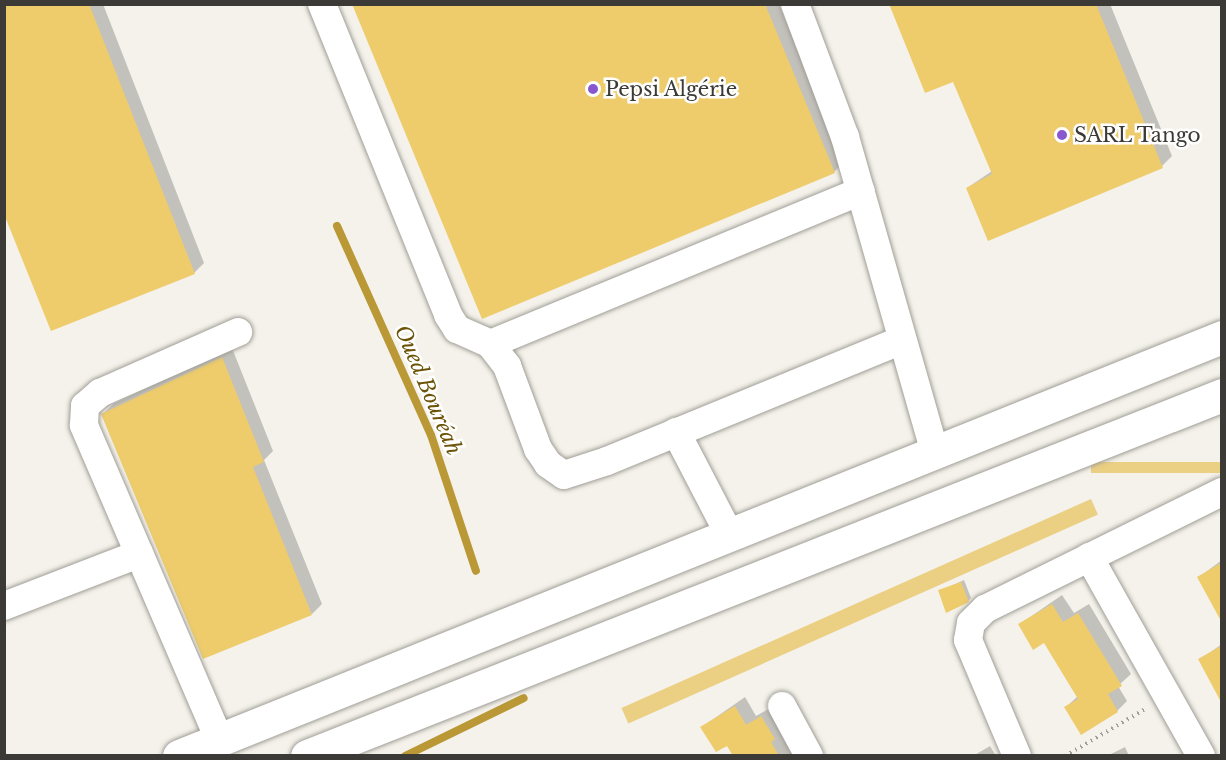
<!DOCTYPE html>
<html>
<head>
<meta charset="utf-8">
<style>
  body { margin:0 }
  #map { position:relative; width:1226px; height:760px; overflow:hidden; background:#f4f2ea; font-family:"Libre Baskerville",serif }
  div>[style] { position:absolute }
  .green>* { inset:0; background:#ebcf83; transform-origin:0 0 }
  .shadow>* { inset:0; background:#0003 }
  .stream>* { height:8px; margin:-4px; padding:0 4px; transform-origin:4px; border-radius:4px; background:#b99835 }
  .building>* { inset:0; background:#eecc6c }
  .path>* { height:4px; margin-top:-2px; transform-origin:0; background:repeating-linear-gradient(90deg,#a19f99 0 1.5px,transparent 0 6px) }
  .roads { filter:drop-shadow(0 0 2px #a09e97) drop-shadow(0 0 2px #a09e97) }
  .minor>* { height:28px; margin:-14px; padding:0 14px; transform-origin:14px; border-radius:14px; background:#fff }
  .highway>* { height:33px; margin:-16.5px; padding:0 16.5px; transform-origin:16.5px; border-radius:16.5px; background:#fff }
  .dots>* { width:16px; height:16px; translate:-50% -50%; box-sizing:border-box; border:3px solid #fff; border-radius:50% }
  span { translate:-50% -50%; white-space:nowrap; text-align:center; line-height:1.15; -webkit-text-stroke:5px #fff; paint-order:stroke }
  .poi-label { font-size:20px; color:#3b3a37 }
  .left { translate:0 -50%; text-align:left }
  .water-label { font-size:21px; color:#6b5407; font-style:italic }
  .frame { position:absolute; inset:0; border:6px solid #3b3a37; pointer-events:none }
</style>
</head>
<body>
<div id="map">
  <div class="green">
    <i style="left:1221px;top:462px;width:11px;height:130px;rotate:90deg"></i>
    <i style="left:1091px;top:499px;width:17px;height:514px;rotate:66deg"></i>
  </div>
  <div class="shadow">
    <i style="clip-path:polygon(4px 4px,103px 4px,204px 263px,194px 273px)"></i>
    <i style="clip-path:polygon(353px 4px,779px 4px,844px 162px,834px 172px)"></i>
    <i style="clip-path:polygon(891px 4px,1110px 4px,1172px 156px,1162px 166px,967px 188px,992px 171px,953px 80px)"></i>
    <i style="clip-path:polygon(232px 348px,273px 451px,264px 460px,322px 604px,312px 614px,103px 414px,113px 404px)"></i>
    <i style="clip-path:polygon(1222px 560px,1222px 611px,1219px 613px,1199px 577px)"></i>
    <i style="clip-path:polygon(964px 580px,971px 598px,968px 601px,940px 591px)"></i>
    <i style="clip-path:polygon(1062px 595px,1074px 613px,1089px 604px,1131px 674px,1118px 686px,1127px 701px,1117px 711px,1066px 707px,1078px 696px,1045px 641px,1020px 624px)"></i>
    <i style="clip-path:polygon(1222px 644px,1222px 696px,1220px 697px,1199px 660px)"></i>
    <i style="clip-path:polygon(745px 697px,756px 716px,772px 707px,800px 756px,735px 756px,728px 743px,702px 727px)"></i>
    <i style="clip-path:polygon(990px 746px,996px 756px,973px 756px)"></i>
    <i style="clip-path:polygon(1125px 747px,1129px 756px,1107px 756px)"></i>
  </div>
  <div class="stream">
    <i style="left:337px;top:226px;width:229px;rotate:65.8deg"></i>
    <i style="left:431px;top:435px;width:143px;rotate:71.7deg"></i>
    <i style="left:405px;top:756px;width:132px;rotate:-26deg"></i>
  </div>
  <div class="building">
    <i style="clip-path:polygon(4px 4px,89px 4px,195px 274px,51px 331px,4px 214px)"></i>
    <i style="clip-path:polygon(352px 4px,765px 4px,835px 173px,482px 319px)"></i>
    <i style="clip-path:polygon(889px 4px,1096px 4px,1163px 168px,988px 241px,966px 188px,992px 174px,953px 82px,925px 93px)"></i>
    <i style="clip-path:polygon(222px 357px,264px 462px,253px 467px,312px 615px,203px 659px,101px 414px)"></i>
    <i style="clip-path:polygon(1221px 563px,1221px 621px,1197px 577px)"></i>
    <i style="clip-path:polygon(961px 582px,969px 602px,946px 613px,938px 590px)"></i>
    <i style="clip-path:polygon(1052px 604px,1063px 622px,1078px 613px,1122px 686px,1108px 694px,1118px 712px,1081px 735px,1064px 707px,1078px 699px,1044px 643px,1033px 650px,1018px 624px)"></i>
    <i style="clip-path:polygon(1221px 646px,1221px 702px,1198px 659px)"></i>
    <i style="clip-path:polygon(735px 706px,746px 725px,761px 716px,775px 739px,771px 742px,779px 756px,733px 756px,727px 746px,716px 752px,700px 727px)"></i>
  </div>
  <div class="path">
    <i style="left:1065px;top:756px;width:93px;rotate:-30.4deg"></i>
  </div>
  <div class="roads">
    <div class="minor">
      <i style="left:322px;top:4px;width:336px;rotate:67.9deg"></i>
      <i style="left:448px;top:315px;width:17px;rotate:57deg"></i>
      <i style="left:457px;top:329px;width:36px;rotate:24deg"></i>
      <i style="left:490px;top:344px;width:28px;rotate:52deg"></i>
      <i style="left:507px;top:366px;width:89px;rotate:69.5deg"></i>
      <i style="left:538px;top:449px;width:18px;rotate:56deg"></i>
      <i style="left:548px;top:464px;width:19px;rotate:35deg"></i>
      <i style="left:564px;top:475px;width:45px;rotate:-18deg"></i>
      <i style="left:607px;top:461px;width:319px;rotate:-22.3deg"></i>
      <i style="left:795px;top:4px;width:142px;rotate:69.4deg"></i>
      <i style="left:845px;top:137px;width:328px;rotate:74.1deg"></i>
      <i style="left:490px;top:344px;width:401px;rotate:-22.4deg"></i>
      <i style="left:676px;top:432px;width:115px;rotate:62.5deg"></i>
      <i style="left:1089px;top:557px;width:228px;rotate:60.6deg"></i>
      <i style="left:4px;top:606px;width:145px;rotate:-21.1deg"></i>
      <i style="left:782px;top:706px;width:57px;rotate:61.6deg"></i>
      <i style="left:219px;top:739px;width:342px;rotate:-113.3deg"></i>
      <i style="left:84px;top:425px;width:19px;rotate:-87deg"></i>
      <i style="left:85px;top:406px;width:20px;rotate:-41deg"></i>
      <i style="left:100px;top:393px;width:151px;rotate:-23.8deg"></i>
      <i style="left:1017px;top:756px;width:126px;rotate:-112.9deg"></i>
      <i style="left:968px;top:640px;width:17px;rotate:-80deg"></i>
      <i style="left:971px;top:623px;width:20px;rotate:-45deg"></i>
      <i style="left:985px;top:609px;width:264px;rotate:-26.3deg"></i>
    </div>
    <div class="highway">
      <i style="left:179px;top:756px;width:1124px;rotate:-21.89deg"></i>
      <i style="left:307px;top:756px;width:984px;rotate:-21.53deg"></i>
    </div>
  </div>
  <div class="dots">
    <i style="left:593px;top:89px;background:#8856ce"></i>
    <i style="left:1062px;top:135px;background:#8856ce"></i>
  </div>
  <div class="poi-label">
    <span class="left" style="left:605px;top:89px">Pepsi Algérie</span>
    <span class="left" style="left:1074px;top:135px">SARL Tango</span>
  </div>
  <div class="water-label">
    <span style="left:428px;top:390px;rotate:67deg">Oued Bouréah</span>
  </div>
  <div class="frame"></div>
</div>
</body>
</html>
